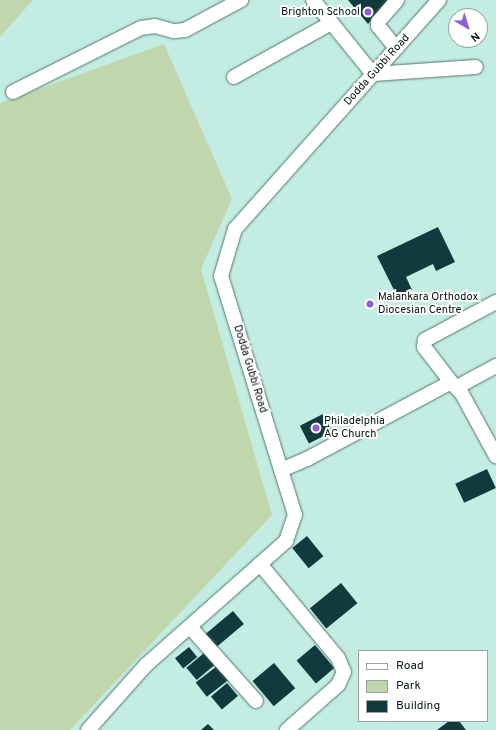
<!DOCTYPE html>
<html>
<head>
<meta charset="utf-8">
<style>
  body { margin:0 }
  #map { position:relative; width:496px; height:730px; overflow:hidden; background:#c3ece2; font-family:Overpass,sans-serif }
  div>[style] { position:absolute }
  .green>* { inset:0; background:#c0d7ad }
  .building>* { inset:0; background:#12393d; transform-origin:0 0 }
  .roads { filter:drop-shadow(0 0 1px #51766e) drop-shadow(0 0 1px #51766e) }
  .minor>* { height:14px; margin:-7px; padding:0 7px; transform-origin:7px; border-radius:7px; background:#fff }
  .dots>* { width:11px; height:11px; translate:-50% -50%; box-sizing:border-box; border:2px solid #fff; border-radius:50% }
  span { translate:-50% -50%; white-space:nowrap; text-align:center; line-height:1.15; -webkit-text-stroke:4px #fff; paint-order:stroke }
  .poi-label { font-size:11px; color:#061512 }
  .right { translate:-100% -50%; text-align:right }
  .left { translate:0 -50%; text-align:left }
  .street-label { font-size:11px; color:#061512 }
  .legend { position:absolute; left:358px; top:650px; width:130px; height:72px; box-sizing:border-box; background:#fff; border:1px solid #9ba1a0; margin:0; padding:5px 7px; list-style:none; font-size:12px; color:#061512 }
  .legend li { display:flex; align-items:center; gap:8px; height:20px }
  .legend b { width:20px; border:1px solid #9ba1a0 }
  .north { position:absolute; left:448px; top:8px; width:40px; height:40px; box-sizing:border-box; background:#fff; border:1px solid #9ba1a0; border-radius:50%; rotate:142deg; font-size:11px; font-weight:700; line-height:16px; text-align:center; color:#061512 }
  .north::after { content:''; display:block; margin:auto; width:14px; height:18px; background:#8f5ed7; clip-path:polygon(50% 0,100% 100%,50% 72%,0 100%) }
</style>
</head>
<body>
<div id="map">
  <div class="green">
    <i style="clip-path:polygon(0 0,33px 0,0 37px)"></i>
    <i style="clip-path:polygon(164px 44px,232px 199px,201px 269px,272px 515px,70px 730px,0 730px,0 103px)"></i>
  </div>
  <div class="building">
    <i style="clip-path:polygon(348px 0,389px 0,368px 24px)"></i>
    <i style="clip-path:polygon(438px 227px,455px 262px,436px 271px,433px 264px,406px 277px,412px 290px,398px 298px,377px 256px)"></i>
    <i style="left:323px;top:414px;width:20px;height:26px;rotate:63deg"></i>
    <i style="left:487px;top:469px;width:21px;height:35px;rotate:65deg"></i>
    <i style="left:307px;top:536px;width:26px;height:19px;rotate:51deg"></i>
    <i style="left:341px;top:583px;width:26px;height:40px;rotate:51deg"></i>
    <i style="left:233px;top:611px;width:17px;height:39px;rotate:50deg"></i>
    <i style="left:315px;top:645px;width:30px;height:24px;rotate:50deg"></i>
    <i style="left:189px;top:647px;width:13px;height:18px;rotate:51deg"></i>
    <i style="left:204px;top:653px;width:16px;height:23px;rotate:50deg"></i>
    <i style="left:274px;top:663px;width:33px;height:28px;rotate:50deg"></i>
    <i style="left:217px;top:666px;width:18px;height:27px;rotate:52deg"></i>
    <i style="left:227px;top:683px;width:17px;height:21px;rotate:50deg"></i>
    <i style="clip-path:polygon(449px 721px,459px 721px,466px 730px,437px 730px)"></i>
    <i style="clip-path:polygon(208px 724px,214px 730px,201px 730px)"></i>
  </div>
  <div class="roads">
    <div class="minor">
      <i style="left:313px;top:0;width:95px;rotate:51deg"></i>
      <i style="left:373px;top:74px;width:103px;rotate:-3.9deg"></i>
      <i style="left:396px;top:48px;width:28px;rotate:-129deg"></i>
      <i style="left:378px;top:26px;width:4px;rotate:-90deg"></i>
      <i style="left:378px;top:22px;width:29px;rotate:-49deg"></i>
      <i style="left:234px;top:77px;width:111px;rotate:-29.1deg"></i>
      <i style="left:13px;top:92px;width:143px;rotate:-26.6deg"></i>
      <i style="left:141px;top:28px;width:14px;rotate:-8deg"></i>
      <i style="left:155px;top:26px;width:20px;rotate:15deg"></i>
      <i style="left:174px;top:31px;width:11px;rotate:-5deg"></i>
      <i style="left:185px;top:30px;width:64px;rotate:-28.2deg"></i>
      <i style="left:451px;top:382px;width:44px;rotate:-127.6deg"></i>
      <i style="left:424px;top:347px;width:7px;rotate:-82deg"></i>
      <i style="left:425px;top:340px;width:81px;rotate:-28.2deg"></i>
      <i style="left:457px;top:387px;width:44px;rotate:-28.3deg"></i>
      <i style="left:281px;top:470px;width:28px;rotate:-23deg"></i>
      <i style="left:307px;top:459px;width:163px;rotate:-28.1deg"></i>
      <i style="left:451px;top:382px;width:16px;rotate:47deg"></i>
      <i style="left:462px;top:394px;width:71px;rotate:61.3deg"></i>
      <i style="left:260px;top:564px;width:122px;rotate:50.3deg"></i>
      <i style="left:338px;top:658px;width:15px;rotate:67deg"></i>
      <i style="left:344px;top:672px;width:14px;rotate:115deg"></i>
      <i style="left:338px;top:685px;width:68px;rotate:138.6deg"></i>
      <i style="left:190px;top:627px;width:99px;rotate:48.3deg"></i>
      <i style="left:88px;top:730px;width:87px;rotate:-48.3deg"></i>
      <i style="left:146px;top:665px;width:187px;rotate:-41.5deg"></i>
      <i style="left:286px;top:541px;width:28px;rotate:-71deg"></i>
      <i style="left:295px;top:515px;width:250px;rotate:-107.2deg"></i>
      <i style="left:221px;top:276px;width:49px;rotate:-73.4deg"></i>
      <i style="left:235px;top:229px;width:307px;rotate:-48.3deg"></i>
    </div>
  </div>
  <div class="dots">
    <i style="left:368px;top:12px;background:#8f5ed7"></i>
    <i style="left:370px;top:304px;background:#8f5ed7"></i>
    <i style="left:316px;top:428px;background:#8f5ed7"></i>
  </div>
  <div class="poi-label">
    <span class="right" style="left:360px;top:12px">Brighton School</span>
    <span class="left" style="left:378px;top:304px">Malankara Orthodox<br>Diocesian Centre</span>
    <span class="left" style="left:324px;top:428px">Philadelphia<br>AG Church</span>
  </div>
  <div class="street-label">
    <span style="left:377px;top:70px;rotate:-48deg">Dodda Gubbi Road</span>
    <span style="left:250px;top:369px;rotate:73deg">Dodda Gubbi Road</span>
  </div>
  <ul class="legend">
  <li><b style="height:5px;background:#fff"></b>Road</li>
  <li><b style="height:11px;background:#c0d7ad"></b>Park</li>
  <li><b style="height:11px;background:#12393d"></b>Building</li>
  </ul>
  <div class="north">N</div>
</div>
</body>
</html>
